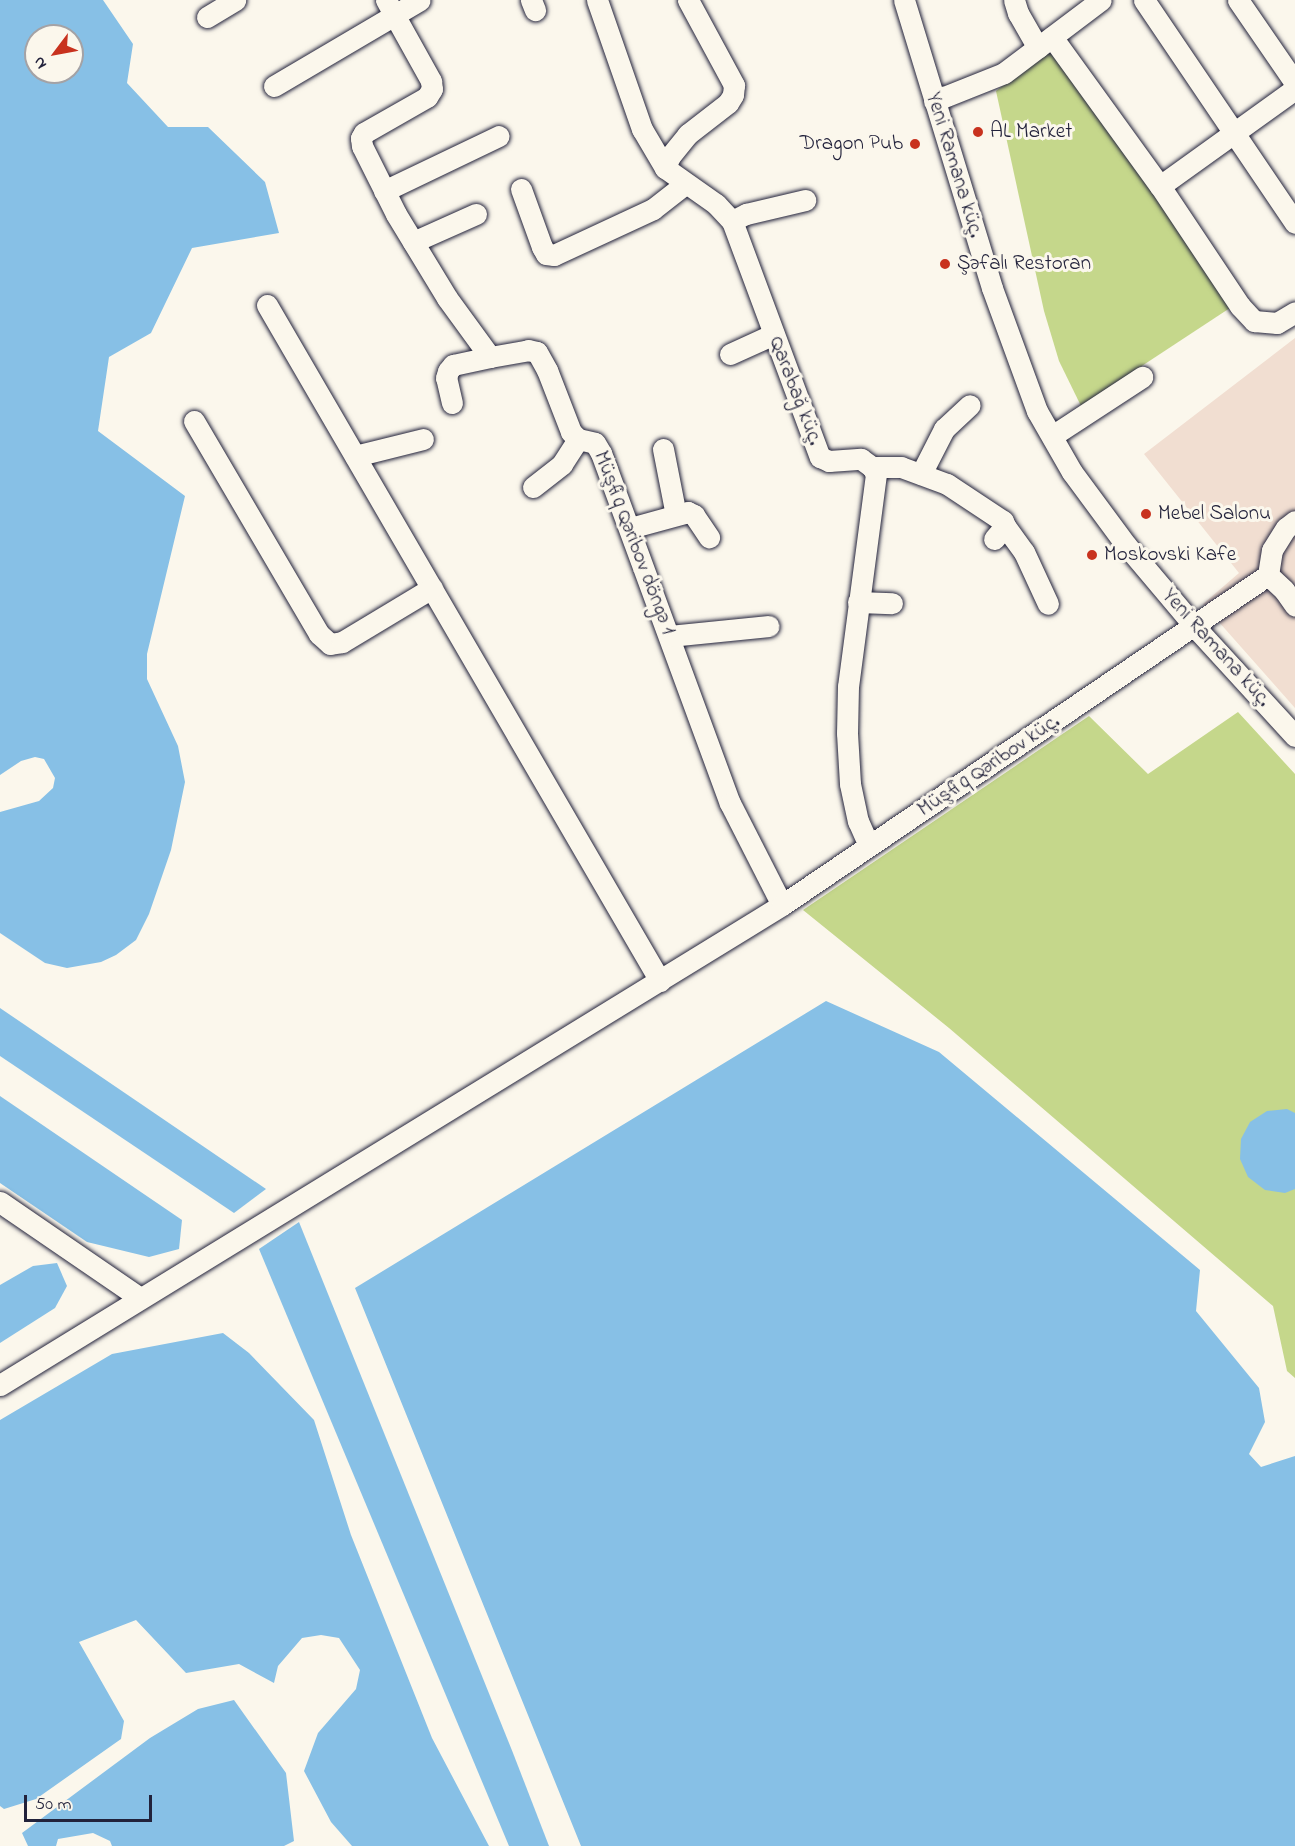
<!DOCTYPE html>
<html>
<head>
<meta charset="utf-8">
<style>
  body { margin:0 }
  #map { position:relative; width:1295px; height:1846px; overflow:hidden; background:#fbf7ec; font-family:"Indie Flower",sans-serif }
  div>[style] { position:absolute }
  .built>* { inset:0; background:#f1ded1 }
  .green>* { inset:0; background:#c5d78b }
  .water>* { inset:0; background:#87c0e6 }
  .roads { filter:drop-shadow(0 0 2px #22223b) drop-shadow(0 0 2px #22223b) }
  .minor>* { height:21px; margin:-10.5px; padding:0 10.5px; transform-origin:10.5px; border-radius:10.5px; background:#fbf7ec }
  .dots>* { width:16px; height:16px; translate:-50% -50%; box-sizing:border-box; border:3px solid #fbf7ec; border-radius:50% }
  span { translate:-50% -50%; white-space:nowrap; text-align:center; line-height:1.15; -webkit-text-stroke:6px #fbf7ec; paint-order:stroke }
  .poi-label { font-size:21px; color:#22223b }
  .left { translate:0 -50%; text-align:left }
  .right { translate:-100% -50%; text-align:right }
  .street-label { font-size:21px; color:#22223b }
  .north { position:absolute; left:24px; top:24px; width:60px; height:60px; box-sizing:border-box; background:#fbf7ec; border:2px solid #a4a2a5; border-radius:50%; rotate:238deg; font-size:16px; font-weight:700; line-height:24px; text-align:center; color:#22223b }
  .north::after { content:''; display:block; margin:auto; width:21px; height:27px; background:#c8321e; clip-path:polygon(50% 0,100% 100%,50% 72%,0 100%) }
  .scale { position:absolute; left:24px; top:1795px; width:128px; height:27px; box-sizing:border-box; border:3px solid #22223b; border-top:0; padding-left:8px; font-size:18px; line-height:21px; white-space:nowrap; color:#22223b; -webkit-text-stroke:4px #fbf7ec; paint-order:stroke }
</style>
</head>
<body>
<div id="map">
  <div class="built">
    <i style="clip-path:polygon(1295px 338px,1295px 708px,1203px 604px,1239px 573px,1144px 454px)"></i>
  </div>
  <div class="green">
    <i style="clip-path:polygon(1052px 47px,1233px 306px,1081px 406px,1059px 361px,1044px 311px,996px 91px)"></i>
    <i style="clip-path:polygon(1238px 712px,1295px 774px,1295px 1378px,1287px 1371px,1273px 1306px,949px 1028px,803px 910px,1089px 716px,1148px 774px)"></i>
  </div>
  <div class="water">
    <i style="clip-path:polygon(evenodd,0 0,103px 0,133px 44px,127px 83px,168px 127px,208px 127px,265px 182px,279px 233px,192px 248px,151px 333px,109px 357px,98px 431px,185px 496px,147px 654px,147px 679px,178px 746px,185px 782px,171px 850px,149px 914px,136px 940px,116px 955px,101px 962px,67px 968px,45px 963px,0 933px,0 812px,39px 801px,53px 788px,55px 778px,44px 759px,35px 757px,21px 761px,0 775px,0 0,36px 36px,72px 36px,72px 72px,36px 72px,36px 36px)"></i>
    <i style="clip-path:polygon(826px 1001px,939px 1052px,1200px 1270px,1196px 1311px,1259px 1388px,1265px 1422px,1249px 1454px,1261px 1467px,1295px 1456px,1295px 1846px,581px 1846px,355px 1288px)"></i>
    <i style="clip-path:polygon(0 1008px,266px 1189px,234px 1213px,0 1056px)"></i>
    <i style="clip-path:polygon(0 1096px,182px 1220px,179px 1249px,149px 1257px,87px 1242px,0 1183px)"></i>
    <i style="clip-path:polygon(1287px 1109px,1295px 1113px,1295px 1189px,1285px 1193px,1265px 1190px,1248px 1177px,1240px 1159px,1241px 1139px,1250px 1122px,1267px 1111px)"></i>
    <i style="clip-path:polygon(299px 1222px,513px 1753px,549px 1846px,509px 1846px,259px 1249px)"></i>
    <i style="clip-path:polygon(57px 1263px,67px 1286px,55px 1308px,0 1343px,0 1285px,33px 1266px)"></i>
    <i style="clip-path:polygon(223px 1333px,249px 1353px,314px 1420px,351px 1535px,432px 1738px,489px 1846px,352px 1846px,331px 1822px,304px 1771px,318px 1733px,356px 1689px,360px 1670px,339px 1638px,321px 1635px,302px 1638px,278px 1666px,274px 1683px,239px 1664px,186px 1673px,136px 1620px,79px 1642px,124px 1721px,121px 1739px,36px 1799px,4px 1809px,0 1806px,0 1420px,112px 1354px)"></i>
    <i style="clip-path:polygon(234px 1700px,286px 1773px,294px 1841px,284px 1846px,112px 1846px,110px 1841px,93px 1833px,58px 1839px,56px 1846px,28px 1846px,22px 1833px,150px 1738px,198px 1709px)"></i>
  </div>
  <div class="roads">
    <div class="minor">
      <i style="left:386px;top:0;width:93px;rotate:60.9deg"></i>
      <i style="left:431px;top:81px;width:8px;rotate:83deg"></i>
      <i style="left:432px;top:89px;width:9px;rotate:122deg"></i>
      <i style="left:427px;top:97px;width:73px;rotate:150.3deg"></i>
      <i style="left:364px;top:133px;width:6px;rotate:121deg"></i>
      <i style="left:361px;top:138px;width:8px;rotate:83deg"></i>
      <i style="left:362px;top:146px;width:76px;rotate:63.4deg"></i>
      <i style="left:396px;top:214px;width:98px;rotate:58.7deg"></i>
      <i style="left:447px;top:298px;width:73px;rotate:53.9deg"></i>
      <i style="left:490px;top:357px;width:39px;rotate:-10deg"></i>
      <i style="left:528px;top:350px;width:9px;rotate:13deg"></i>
      <i style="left:537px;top:352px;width:21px;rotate:61deg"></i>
      <i style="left:547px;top:370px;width:66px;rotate:68.8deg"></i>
      <i style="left:571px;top:432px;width:10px;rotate:45deg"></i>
      <i style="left:578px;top:439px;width:17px;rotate:13deg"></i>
      <i style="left:595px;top:443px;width:12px;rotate:59deg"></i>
      <i style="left:601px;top:453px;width:373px;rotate:69.8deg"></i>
      <i style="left:730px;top:803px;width:114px;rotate:63deg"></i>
      <i style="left:531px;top:0;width:11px;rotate:68deg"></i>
      <i style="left:597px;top:0;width:137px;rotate:70.8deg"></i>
      <i style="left:642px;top:129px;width:45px;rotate:59.5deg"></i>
      <i style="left:688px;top:0;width:97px;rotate:61.6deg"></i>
      <i style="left:734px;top:85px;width:10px;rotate:96deg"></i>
      <i style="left:733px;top:95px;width:9px;rotate:122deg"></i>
      <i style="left:728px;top:103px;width:51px;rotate:142.2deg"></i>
      <i style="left:688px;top:134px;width:28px;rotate:129deg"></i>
      <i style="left:670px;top:156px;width:13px;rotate:113deg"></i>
      <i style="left:665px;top:168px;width:62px;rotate:35.2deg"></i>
      <i style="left:716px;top:204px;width:23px;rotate:47deg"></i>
      <i style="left:732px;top:221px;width:252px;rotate:69.6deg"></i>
      <i style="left:820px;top:457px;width:10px;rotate:24deg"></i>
      <i style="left:829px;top:461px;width:32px;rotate:-4deg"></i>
      <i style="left:861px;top:459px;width:14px;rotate:36deg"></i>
      <i style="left:872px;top:467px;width:8px;rotate:60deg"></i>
      <i style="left:876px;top:474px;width:214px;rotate:97.5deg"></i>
      <i style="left:848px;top:686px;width:47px;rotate:91.2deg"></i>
      <i style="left:847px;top:733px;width:51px;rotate:86.6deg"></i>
      <i style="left:850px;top:784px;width:38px;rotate:78deg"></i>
      <i style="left:858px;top:821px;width:27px;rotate:66deg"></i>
      <i style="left:904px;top:0;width:301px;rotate:73deg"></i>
      <i style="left:992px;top:288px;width:131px;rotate:69.9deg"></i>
      <i style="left:1037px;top:411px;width:70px;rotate:60.2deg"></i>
      <i style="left:1072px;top:472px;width:91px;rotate:53.5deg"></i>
      <i style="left:1126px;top:545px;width:107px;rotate:49.9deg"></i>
      <i style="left:1195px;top:627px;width:148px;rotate:47.5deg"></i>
      <i style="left:1014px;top:0;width:14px;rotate:73deg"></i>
      <i style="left:1018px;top:13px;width:40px;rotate:60.3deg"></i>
      <i style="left:1144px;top:0;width:269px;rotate:55.9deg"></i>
      <i style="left:1238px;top:0;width:101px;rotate:55.5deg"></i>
      <i style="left:207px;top:17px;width:33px;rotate:-31deg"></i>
      <i style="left:1052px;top:37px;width:184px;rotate:54.1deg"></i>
      <i style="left:1160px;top:186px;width:144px;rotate:56.3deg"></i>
      <i style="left:1240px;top:306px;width:21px;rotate:47deg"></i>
      <i style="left:1254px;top:321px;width:23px;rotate:5deg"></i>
      <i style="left:1277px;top:323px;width:21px;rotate:-31deg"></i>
      <i style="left:274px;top:86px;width:169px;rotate:-30.5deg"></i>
      <i style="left:934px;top:101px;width:75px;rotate:-21.8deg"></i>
      <i style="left:1004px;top:73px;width:121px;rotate:-37deg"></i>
      <i style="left:1160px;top:186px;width:166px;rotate:-35.7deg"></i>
      <i style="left:521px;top:189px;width:62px;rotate:70.1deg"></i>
      <i style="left:542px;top:247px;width:8px;rotate:60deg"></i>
      <i style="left:546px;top:254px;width:8px;rotate:7deg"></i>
      <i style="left:554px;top:255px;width:109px;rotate:-24.9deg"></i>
      <i style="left:653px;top:209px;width:41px;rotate:-38deg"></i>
      <i style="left:384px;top:191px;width:127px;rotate:-25.6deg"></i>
      <i style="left:732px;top:221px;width:16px;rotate:-27deg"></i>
      <i style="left:746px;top:214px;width:61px;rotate:-13.3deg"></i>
      <i style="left:413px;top:242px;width:69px;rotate:-24deg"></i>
      <i style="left:267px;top:305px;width:782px;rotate:59.83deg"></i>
      <i style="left:730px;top:354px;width:48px;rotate:-24.4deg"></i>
      <i style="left:452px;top:403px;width:26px;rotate:-103deg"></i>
      <i style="left:446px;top:378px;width:7px;rotate:-74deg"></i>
      <i style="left:448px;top:371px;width:8px;rotate:-50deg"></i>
      <i style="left:453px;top:365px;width:38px;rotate:-12deg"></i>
      <i style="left:194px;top:421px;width:247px;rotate:59.6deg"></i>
      <i style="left:319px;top:634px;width:15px;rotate:42deg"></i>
      <i style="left:330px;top:644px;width:12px;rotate:-9deg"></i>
      <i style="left:342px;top:642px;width:105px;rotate:-31deg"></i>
      <i style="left:1052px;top:436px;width:108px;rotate:-33.2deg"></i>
      <i style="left:663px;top:449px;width:67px;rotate:78.9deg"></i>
      <i style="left:355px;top:456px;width:70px;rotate:-14deg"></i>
      <i style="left:872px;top:467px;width:29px"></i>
      <i style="left:901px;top:467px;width:49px;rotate:20.3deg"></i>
      <i style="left:947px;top:484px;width:67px;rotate:33.5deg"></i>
      <i style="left:1003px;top:521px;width:5px;rotate:68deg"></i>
      <i style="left:1005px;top:526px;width:17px;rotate:130deg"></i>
      <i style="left:921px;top:474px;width:51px;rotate:-62.9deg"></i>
      <i style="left:944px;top:429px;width:35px;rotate:-43deg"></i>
      <i style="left:533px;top:487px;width:37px;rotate:-38deg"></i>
      <i style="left:562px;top:464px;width:30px;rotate:-57deg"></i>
      <i style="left:1005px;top:526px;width:32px;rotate:54deg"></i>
      <i style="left:1024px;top:552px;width:57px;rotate:65.2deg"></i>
      <i style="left:630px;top:528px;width:60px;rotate:-15.4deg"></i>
      <i style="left:688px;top:512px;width:7px;rotate:27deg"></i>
      <i style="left:694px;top:515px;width:27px;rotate:56deg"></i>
      <i style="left:1268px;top:575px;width:22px;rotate:43deg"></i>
      <i style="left:1284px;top:590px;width:19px;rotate:55deg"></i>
      <i style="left:858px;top:602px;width:34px;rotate:2deg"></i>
      <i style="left:670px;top:636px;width:99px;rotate:-5.8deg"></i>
      <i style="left:0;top:1202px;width:170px;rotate:34.4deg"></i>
      <i style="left:0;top:1385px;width:918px;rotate:-31.54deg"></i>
      <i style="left:782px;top:905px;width:587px;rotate:-34.18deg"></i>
      <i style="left:1268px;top:575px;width:25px;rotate:-81deg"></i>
      <i style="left:1272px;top:550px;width:26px;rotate:-58deg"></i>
      <i style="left:1286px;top:528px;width:11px;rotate:-38deg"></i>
    </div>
  </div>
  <div class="dots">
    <i style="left:978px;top:132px;background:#c8321e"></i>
    <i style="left:915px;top:144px;background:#c8321e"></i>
    <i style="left:945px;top:264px;background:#c8321e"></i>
    <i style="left:1146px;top:514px;background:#c8321e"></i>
    <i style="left:1092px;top:555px;background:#c8321e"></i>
  </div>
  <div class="poi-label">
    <span class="left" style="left:990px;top:132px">AL Market</span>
    <span class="right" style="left:903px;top:144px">Dragon Pub</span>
    <span class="left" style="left:957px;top:264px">Şəfalı Restoran</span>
    <span class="left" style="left:1158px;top:514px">Mebel Salonu</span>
    <span class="left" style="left:1104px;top:555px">Moskovski Kafe</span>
  </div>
  <div class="street-label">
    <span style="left:954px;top:165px;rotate:73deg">Yeni Ramana küç.</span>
    <span style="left:795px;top:391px;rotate:69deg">Qarabağ küç.</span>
    <span style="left:634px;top:543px;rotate:69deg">Müşfiq Qəribov döngə 1</span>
    <span style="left:1216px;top:648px;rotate:48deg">Yeni Ramana küç.</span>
    <span style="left:989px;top:766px;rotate:-34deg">Müşfiq Qəribov küç.</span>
  </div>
  <div class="north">N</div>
  <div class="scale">50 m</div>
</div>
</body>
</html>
